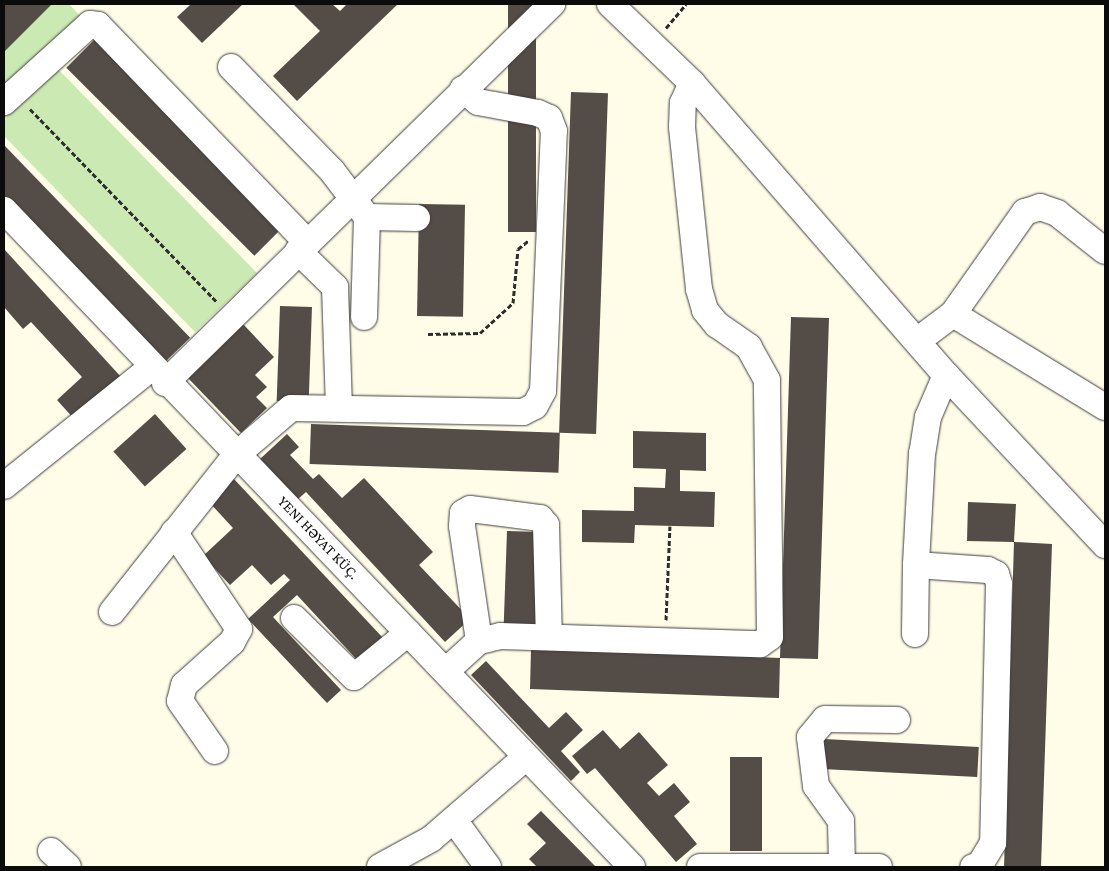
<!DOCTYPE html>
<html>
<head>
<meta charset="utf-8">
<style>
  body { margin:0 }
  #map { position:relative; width:1109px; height:871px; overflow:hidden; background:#fffce8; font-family:"Crimson Pro",serif }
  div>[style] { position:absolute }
  .green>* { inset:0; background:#cbe9b2 }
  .building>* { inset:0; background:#534c47; transform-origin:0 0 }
  .path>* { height:3px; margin-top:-1.5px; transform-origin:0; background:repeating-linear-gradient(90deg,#2d2d2d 0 5px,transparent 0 7.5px) }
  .roads { filter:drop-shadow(0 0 1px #3e3e3e) drop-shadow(0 0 1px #3e3e3e) }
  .minor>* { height:26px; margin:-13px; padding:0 13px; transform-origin:13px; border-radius:13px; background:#fff }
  span { translate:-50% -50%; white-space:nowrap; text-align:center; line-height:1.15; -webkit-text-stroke:5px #fff; paint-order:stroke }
  .street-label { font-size:15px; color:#0b0b0b }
  .frame { position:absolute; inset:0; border:5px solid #0b0b0b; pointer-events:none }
</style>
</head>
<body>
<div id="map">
  <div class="green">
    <i style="clip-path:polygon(4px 4px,69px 4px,80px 16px,4px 86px)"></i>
    <i style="clip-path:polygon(55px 66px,257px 273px,195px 332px,4px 136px,4px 116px)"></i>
  </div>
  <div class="building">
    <i style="clip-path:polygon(4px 4px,52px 4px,4px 52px)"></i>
    <i style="clip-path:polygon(191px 4px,243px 4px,202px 43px,177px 17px)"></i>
    <i style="clip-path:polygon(293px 4px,332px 4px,340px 11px,347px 4px,398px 4px,297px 101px,273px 76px,320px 31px)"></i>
    <i style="left:508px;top:4px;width:28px;height:228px"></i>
    <i style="left:96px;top:38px;width:266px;height:42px;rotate:45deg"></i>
    <i style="left:571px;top:92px;width:37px;height:341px;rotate:2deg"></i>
    <i style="left:4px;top:145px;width:268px;height:41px;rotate:46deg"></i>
    <i style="left:419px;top:204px;width:46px;height:112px;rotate:1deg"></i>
    <i style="clip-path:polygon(4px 249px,122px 378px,75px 420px,57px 400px,82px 377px,31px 322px,23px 329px,4px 307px)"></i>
    <i style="left:280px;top:306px;width:32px;height:95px;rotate:2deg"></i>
    <i style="clip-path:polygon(791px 317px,829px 318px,818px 659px,780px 658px,779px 698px,530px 689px,531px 649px,780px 658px)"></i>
    <i style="clip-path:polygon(243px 324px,274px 357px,255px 375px,267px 387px,256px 397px,267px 408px,241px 433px,187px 377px)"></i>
    <i style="left:155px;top:414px;width:47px;height:56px;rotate:48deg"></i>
    <i style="left:311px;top:424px;width:249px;height:40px;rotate:2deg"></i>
    <i style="clip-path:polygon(633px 431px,706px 433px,706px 471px,680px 470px,680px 491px,715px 492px,714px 527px,635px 525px,634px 543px,582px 542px,582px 510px,634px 511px,634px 487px,665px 488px,666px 469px,633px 468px)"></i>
    <i style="clip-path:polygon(287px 434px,299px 447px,290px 455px,313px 479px,319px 474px,342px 498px,364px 478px,433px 552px,419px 565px,470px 619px,445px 642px,306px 492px,298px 499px,260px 459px)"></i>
    <i style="clip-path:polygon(234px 479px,384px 639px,359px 662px,297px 595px,273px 617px,341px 690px,327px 703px,248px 619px,290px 580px,284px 574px,271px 585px,252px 565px,230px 585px,203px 556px,233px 528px,209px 502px)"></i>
    <i style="clip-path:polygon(968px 502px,1016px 504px,1014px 542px,1052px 544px,1041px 867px,1004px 867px,1014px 542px,967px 541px)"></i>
    <i style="left:507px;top:531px;width:32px;height:95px;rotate:2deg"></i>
    <i style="clip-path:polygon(486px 661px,549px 728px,566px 712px,583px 730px,561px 751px,580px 772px,571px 781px,471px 675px)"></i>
    <i style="clip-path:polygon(603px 730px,620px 749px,639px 732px,668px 765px,647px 783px,659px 796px,674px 783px,690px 802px,674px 816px,697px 844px,676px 862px,595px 768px,587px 774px,572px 756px)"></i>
    <i style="left:824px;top:739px;width:155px;height:30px;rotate:3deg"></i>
    <i style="left:730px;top:757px;width:32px;height:94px"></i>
    <i style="clip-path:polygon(541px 811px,596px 867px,537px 867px,529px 859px,546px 843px,527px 824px)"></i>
  </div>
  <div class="path">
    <i style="left:666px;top:28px;width:31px;rotate:-50deg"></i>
    <i style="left:30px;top:109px;width:269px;rotate:45.9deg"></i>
    <i style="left:428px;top:334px;width:52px;rotate:-1.1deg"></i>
    <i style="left:480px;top:333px;width:45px;rotate:-42.3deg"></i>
    <i style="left:513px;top:303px;width:54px;rotate:-84.7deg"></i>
    <i style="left:518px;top:249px;width:13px;rotate:-39deg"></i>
    <i style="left:666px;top:620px;width:94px;rotate:-87.6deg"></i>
  </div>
  <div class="roads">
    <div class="minor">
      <i style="left:610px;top:4px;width:114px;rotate:43.9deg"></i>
      <i style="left:692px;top:83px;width:387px;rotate:49deg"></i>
      <i style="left:946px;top:375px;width:233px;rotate:46.9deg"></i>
      <i style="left:231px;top:67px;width:145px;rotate:45.8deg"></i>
      <i style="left:332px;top:171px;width:58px;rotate:52.7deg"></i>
      <i style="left:367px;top:217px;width:100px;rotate:91.7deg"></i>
      <i style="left:4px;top:102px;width:116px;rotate:-42.2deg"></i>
      <i style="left:90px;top:24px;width:8px;rotate:7deg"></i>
      <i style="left:98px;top:25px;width:301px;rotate:46.1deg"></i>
      <i style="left:4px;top:210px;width:909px;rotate:46.29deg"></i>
      <i style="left:367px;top:217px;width:50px;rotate:1.1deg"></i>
      <i style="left:298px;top:251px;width:52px;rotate:44.2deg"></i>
      <i style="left:335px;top:287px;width:120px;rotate:88.1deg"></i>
      <i style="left:953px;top:314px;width:178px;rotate:31.5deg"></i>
      <i style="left:917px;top:341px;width:45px;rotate:-36.9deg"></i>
      <i style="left:953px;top:314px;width:125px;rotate:-54.8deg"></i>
      <i style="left:1025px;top:212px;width:16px;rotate:-18deg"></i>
      <i style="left:1040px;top:207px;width:18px;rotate:19deg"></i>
      <i style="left:1057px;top:213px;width:61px;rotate:38.4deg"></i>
      <i style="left:946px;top:375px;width:46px;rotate:113.2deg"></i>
      <i style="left:928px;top:417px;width:36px;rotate:99deg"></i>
      <i style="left:922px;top:453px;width:112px;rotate:93.1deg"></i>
      <i style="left:916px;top:565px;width:72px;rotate:4deg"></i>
      <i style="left:988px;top:570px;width:9px;rotate:27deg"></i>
      <i style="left:996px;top:574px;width:10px;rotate:73deg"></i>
      <i style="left:999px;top:584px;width:259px;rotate:91.3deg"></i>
      <i style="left:993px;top:843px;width:26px;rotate:121deg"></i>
      <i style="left:980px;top:865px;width:7px;rotate:164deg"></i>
      <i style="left:165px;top:383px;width:542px;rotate:-44.4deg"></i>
      <i style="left:4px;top:486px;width:189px;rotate:-38.8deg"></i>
      <i style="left:174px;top:532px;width:117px;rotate:56.2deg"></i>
      <i style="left:239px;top:629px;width:15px;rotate:118deg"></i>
      <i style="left:232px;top:642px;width:64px;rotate:138.1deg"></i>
      <i style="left:184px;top:685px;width:16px;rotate:104deg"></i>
      <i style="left:180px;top:701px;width:61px;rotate:55deg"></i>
      <i style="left:112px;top:612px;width:200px;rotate:-51.7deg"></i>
      <i style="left:236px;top:455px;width:72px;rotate:-40.5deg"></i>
      <i style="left:291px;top:408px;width:232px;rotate:1deg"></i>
      <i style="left:523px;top:412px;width:13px;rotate:-27deg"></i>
      <i style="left:535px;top:406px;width:17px;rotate:-62deg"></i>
      <i style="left:543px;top:391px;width:260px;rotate:-87.6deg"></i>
      <i style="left:554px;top:131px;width:14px;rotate:-111deg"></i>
      <i style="left:549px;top:118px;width:12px;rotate:-156deg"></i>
      <i style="left:538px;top:113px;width:61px;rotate:-169.6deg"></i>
      <i style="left:478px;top:102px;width:20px;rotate:-139deg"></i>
      <i style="left:294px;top:618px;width:84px;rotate:44.5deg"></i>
      <i style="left:354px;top:677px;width:70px;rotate:-39.2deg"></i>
      <i style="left:915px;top:634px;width:69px;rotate:-89.2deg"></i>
      <i style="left:479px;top:641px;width:116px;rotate:-98.4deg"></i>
      <i style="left:462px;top:526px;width:13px;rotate:-86deg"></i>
      <i style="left:463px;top:513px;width:8px;rotate:-30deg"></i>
      <i style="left:470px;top:509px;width:71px;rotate:7.3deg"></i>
      <i style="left:540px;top:518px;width:9px;rotate:49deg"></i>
      <i style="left:546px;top:525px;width:112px;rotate:88.5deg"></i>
      <i style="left:446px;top:671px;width:45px;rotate:-42.3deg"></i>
      <i style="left:479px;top:641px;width:22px;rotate:-13deg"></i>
      <i style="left:500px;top:636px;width:260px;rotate:1.8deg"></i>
      <i style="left:760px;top:644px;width:12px;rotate:-35deg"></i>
      <i style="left:770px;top:637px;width:257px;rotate:-90.7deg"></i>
      <i style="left:767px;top:380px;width:38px;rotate:-119deg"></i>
      <i style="left:749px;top:347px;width:39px;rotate:-145deg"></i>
      <i style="left:717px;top:325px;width:19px;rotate:-129deg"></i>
      <i style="left:705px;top:310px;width:22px;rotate:-106deg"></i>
      <i style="left:699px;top:289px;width:163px;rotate:-96deg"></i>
      <i style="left:682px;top:127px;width:24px;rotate:-88deg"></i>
      <i style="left:683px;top:103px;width:22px;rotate:-66deg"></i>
      <i style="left:454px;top:820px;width:58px;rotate:54.1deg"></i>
      <i style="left:51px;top:851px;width:23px;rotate:43deg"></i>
      <i style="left:842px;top:866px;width:45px;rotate:-91.3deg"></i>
      <i style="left:841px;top:821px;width:43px;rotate:-125.5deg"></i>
      <i style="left:816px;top:786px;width:49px;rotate:-97deg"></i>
      <i style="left:810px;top:737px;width:23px;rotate:-50deg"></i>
      <i style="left:825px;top:719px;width:72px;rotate:0.8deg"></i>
      <i style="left:380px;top:867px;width:58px;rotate:-28.8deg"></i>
      <i style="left:431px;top:839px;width:125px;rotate:-40.8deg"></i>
      <i style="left:700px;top:867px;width:179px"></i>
    </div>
  </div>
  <div class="street-label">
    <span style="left:318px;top:538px;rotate:46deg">YENI HƏYAT KÜÇ.</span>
  </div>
  <div class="frame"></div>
</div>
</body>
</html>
